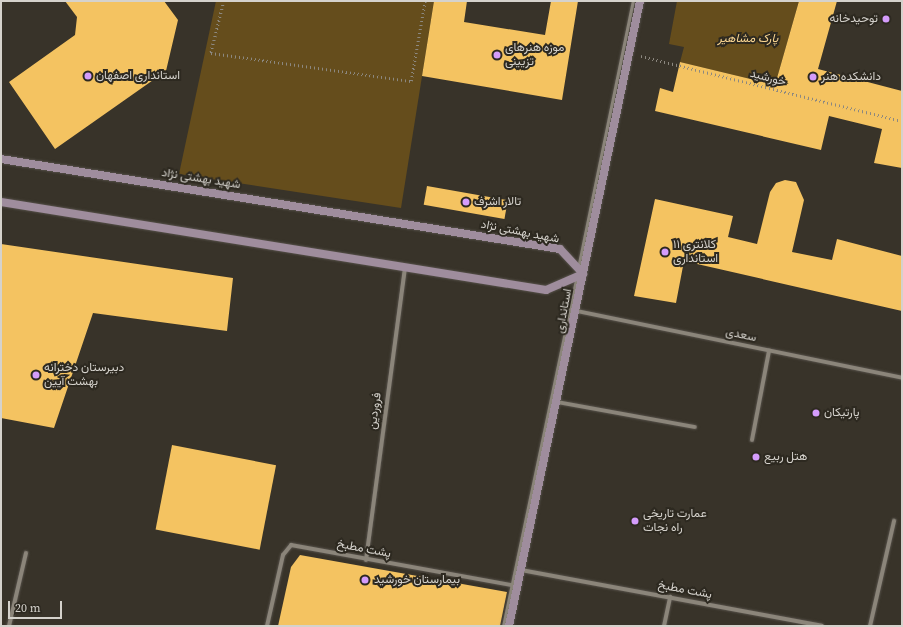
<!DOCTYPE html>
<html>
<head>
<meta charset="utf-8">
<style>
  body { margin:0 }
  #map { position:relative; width:903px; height:627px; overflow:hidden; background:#383329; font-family:"Source Serif 4",Vazirmatn,serif }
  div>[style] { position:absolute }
  .green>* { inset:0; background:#654d1c }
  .building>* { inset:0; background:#f4c361; transform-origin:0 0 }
  .path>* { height:2.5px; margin-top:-1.25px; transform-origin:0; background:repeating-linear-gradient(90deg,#8c8880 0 1px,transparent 0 4px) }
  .roads { filter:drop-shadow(0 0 1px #56514a) drop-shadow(0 0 1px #56514a) }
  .service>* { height:3px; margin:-1.5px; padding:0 1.5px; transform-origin:1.5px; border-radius:1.5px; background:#8b857a }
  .minor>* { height:4px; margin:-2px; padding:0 2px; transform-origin:2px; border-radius:2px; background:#8b857a }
  .secondary>* { height:8px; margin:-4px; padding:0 4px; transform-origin:4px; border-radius:4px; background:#9f8d9d }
  .dots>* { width:11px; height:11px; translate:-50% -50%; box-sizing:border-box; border:2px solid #2d2920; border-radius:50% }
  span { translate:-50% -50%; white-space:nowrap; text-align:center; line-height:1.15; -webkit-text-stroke:4px #2d2920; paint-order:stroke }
  .poi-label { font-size:12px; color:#d5d2cc }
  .right { translate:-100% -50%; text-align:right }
  .left { translate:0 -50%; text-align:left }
  .park-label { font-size:12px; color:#f8d490; font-style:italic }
  .street-label { font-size:12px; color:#d5d2cc }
  .frame { position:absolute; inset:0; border:2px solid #d5d2cc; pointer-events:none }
  .scale { position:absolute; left:8px; top:601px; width:54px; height:18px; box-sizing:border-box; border:2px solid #d5d2cc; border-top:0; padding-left:5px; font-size:12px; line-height:14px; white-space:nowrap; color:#d5d2cc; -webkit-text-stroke:3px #2d2920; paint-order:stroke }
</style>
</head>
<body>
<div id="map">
  <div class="green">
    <i style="clip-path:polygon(216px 1px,434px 1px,401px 208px,179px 174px)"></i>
    <i style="clip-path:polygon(677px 1px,799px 1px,775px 85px,680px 62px,684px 47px,669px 44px)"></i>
  </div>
  <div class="building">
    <i style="clip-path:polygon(65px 1px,164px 1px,178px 20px,166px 71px,55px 149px,9px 82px,75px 35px,77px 17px)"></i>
    <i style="clip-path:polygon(434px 1px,467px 1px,464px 22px,545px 35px,551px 1px,578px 1px,562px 100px,422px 76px)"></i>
    <i style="clip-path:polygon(799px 1px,837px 1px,818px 69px,902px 91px,902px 168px,874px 163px,882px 129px,829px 116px,821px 150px,655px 111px,660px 88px,673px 92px,680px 62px,775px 85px)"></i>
    <i style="clip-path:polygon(785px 180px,796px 182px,804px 200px,792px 252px,832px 260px,837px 239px,902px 256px,902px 311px,684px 261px,676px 303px,634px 296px,655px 199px,733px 216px,728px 237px,757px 244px,770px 192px,776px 183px)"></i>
    <i style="left:427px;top:186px;width:82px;height:19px;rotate:10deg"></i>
    <i style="clip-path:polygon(1px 244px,233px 278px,227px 331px,93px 313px,54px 428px,1px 418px)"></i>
    <i style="left:172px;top:445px;width:106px;height:86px;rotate:11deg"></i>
    <i style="clip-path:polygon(300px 555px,507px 592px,500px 626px,278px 626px,291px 567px)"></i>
  </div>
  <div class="path">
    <i style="left:224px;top:1px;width:54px;rotate:104deg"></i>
    <i style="left:211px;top:53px;width:202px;rotate:8deg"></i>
    <i style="left:411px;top:81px;width:81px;rotate:-80.1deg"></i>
    <i style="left:641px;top:56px;width:269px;rotate:14deg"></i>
  </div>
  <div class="roads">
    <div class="service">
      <i style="left:578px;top:268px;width:273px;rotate:-78.4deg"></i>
      <i style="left:503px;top:626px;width:355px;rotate:-78.1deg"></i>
    </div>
    <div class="minor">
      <i style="left:577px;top:311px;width:332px;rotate:11.6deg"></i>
      <i style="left:557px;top:402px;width:140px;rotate:10.3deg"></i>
      <i style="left:752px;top:440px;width:91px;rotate:-79.2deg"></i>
      <i style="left:366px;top:560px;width:296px;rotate:-82.4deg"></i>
      <i style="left:521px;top:570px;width:306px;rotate:10.5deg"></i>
      <i style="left:9px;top:626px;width:75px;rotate:-76.9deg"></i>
      <i style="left:267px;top:626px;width:73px;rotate:-77.3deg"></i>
      <i style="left:283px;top:555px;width:13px;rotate:-51deg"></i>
      <i style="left:291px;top:545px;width:230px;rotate:10.3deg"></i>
      <i style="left:664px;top:626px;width:30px;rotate:-78deg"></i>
      <i style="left:870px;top:626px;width:108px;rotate:-77.1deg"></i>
    </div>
    <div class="secondary">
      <i style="left:1px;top:159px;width:566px;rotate:9.15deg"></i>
      <i style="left:560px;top:249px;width:34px;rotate:47deg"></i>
      <i style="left:583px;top:274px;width:40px;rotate:156.6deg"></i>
      <i style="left:546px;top:290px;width:552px;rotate:-170.83deg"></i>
      <i style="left:509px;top:626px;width:639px;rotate:-78.16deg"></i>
    </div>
  </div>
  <div class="dots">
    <i style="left:886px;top:19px;background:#d49cfb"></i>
    <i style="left:497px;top:55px;background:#d49cfb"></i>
    <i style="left:88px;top:76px;background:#d49cfb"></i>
    <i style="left:813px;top:77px;background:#d49cfb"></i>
    <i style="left:466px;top:202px;background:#d49cfb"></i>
    <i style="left:665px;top:252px;background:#d49cfb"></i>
    <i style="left:36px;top:375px;background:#d49cfb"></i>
    <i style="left:816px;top:413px;background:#d49cfb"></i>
    <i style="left:756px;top:457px;background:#d49cfb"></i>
    <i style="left:635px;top:521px;background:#d49cfb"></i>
    <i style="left:365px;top:580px;background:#d49cfb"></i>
  </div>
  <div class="poi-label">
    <span class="right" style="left:878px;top:19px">توحیدخانه</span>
    <span class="left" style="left:505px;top:55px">موزه هنرهای<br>تزیینی</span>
    <span class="left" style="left:96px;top:76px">استانداری اصفهان</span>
    <span class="left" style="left:821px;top:77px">دانشکده هنر</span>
    <span class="left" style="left:474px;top:202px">تالار اشرف</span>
    <span class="left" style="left:673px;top:252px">کلانتری ۱۱<br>استانداری</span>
    <span class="left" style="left:44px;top:375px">دبیرستان دخترانه<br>بهشت آیین</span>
    <span class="left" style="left:824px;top:413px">پارتیکان</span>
    <span class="left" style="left:764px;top:457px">هتل ربیع</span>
    <span class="left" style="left:643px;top:521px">عمارت تاریخی<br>راه نجات</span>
    <span class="left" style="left:374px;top:580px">بیمارستان خورشید</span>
  </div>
  <div class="park-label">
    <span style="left:748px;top:39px">پارک مشاهیر</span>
  </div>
  <div class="street-label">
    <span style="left:768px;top:78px;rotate:14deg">خورشید</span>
    <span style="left:201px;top:179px;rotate:9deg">شهید بهشتی نژاد</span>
    <span style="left:520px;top:232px;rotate:11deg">شهید بهشتی نژاد</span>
    <span style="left:564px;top:311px;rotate:-79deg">استانداری</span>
    <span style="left:741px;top:335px;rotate:12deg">سعدی</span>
    <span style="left:375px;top:411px;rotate:-82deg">فروردین</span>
    <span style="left:364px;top:549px;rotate:11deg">پشت مطبخ</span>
    <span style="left:685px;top:590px;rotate:11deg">پشت مطبخ</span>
  </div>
  <div class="frame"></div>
  <div class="scale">20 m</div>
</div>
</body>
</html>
